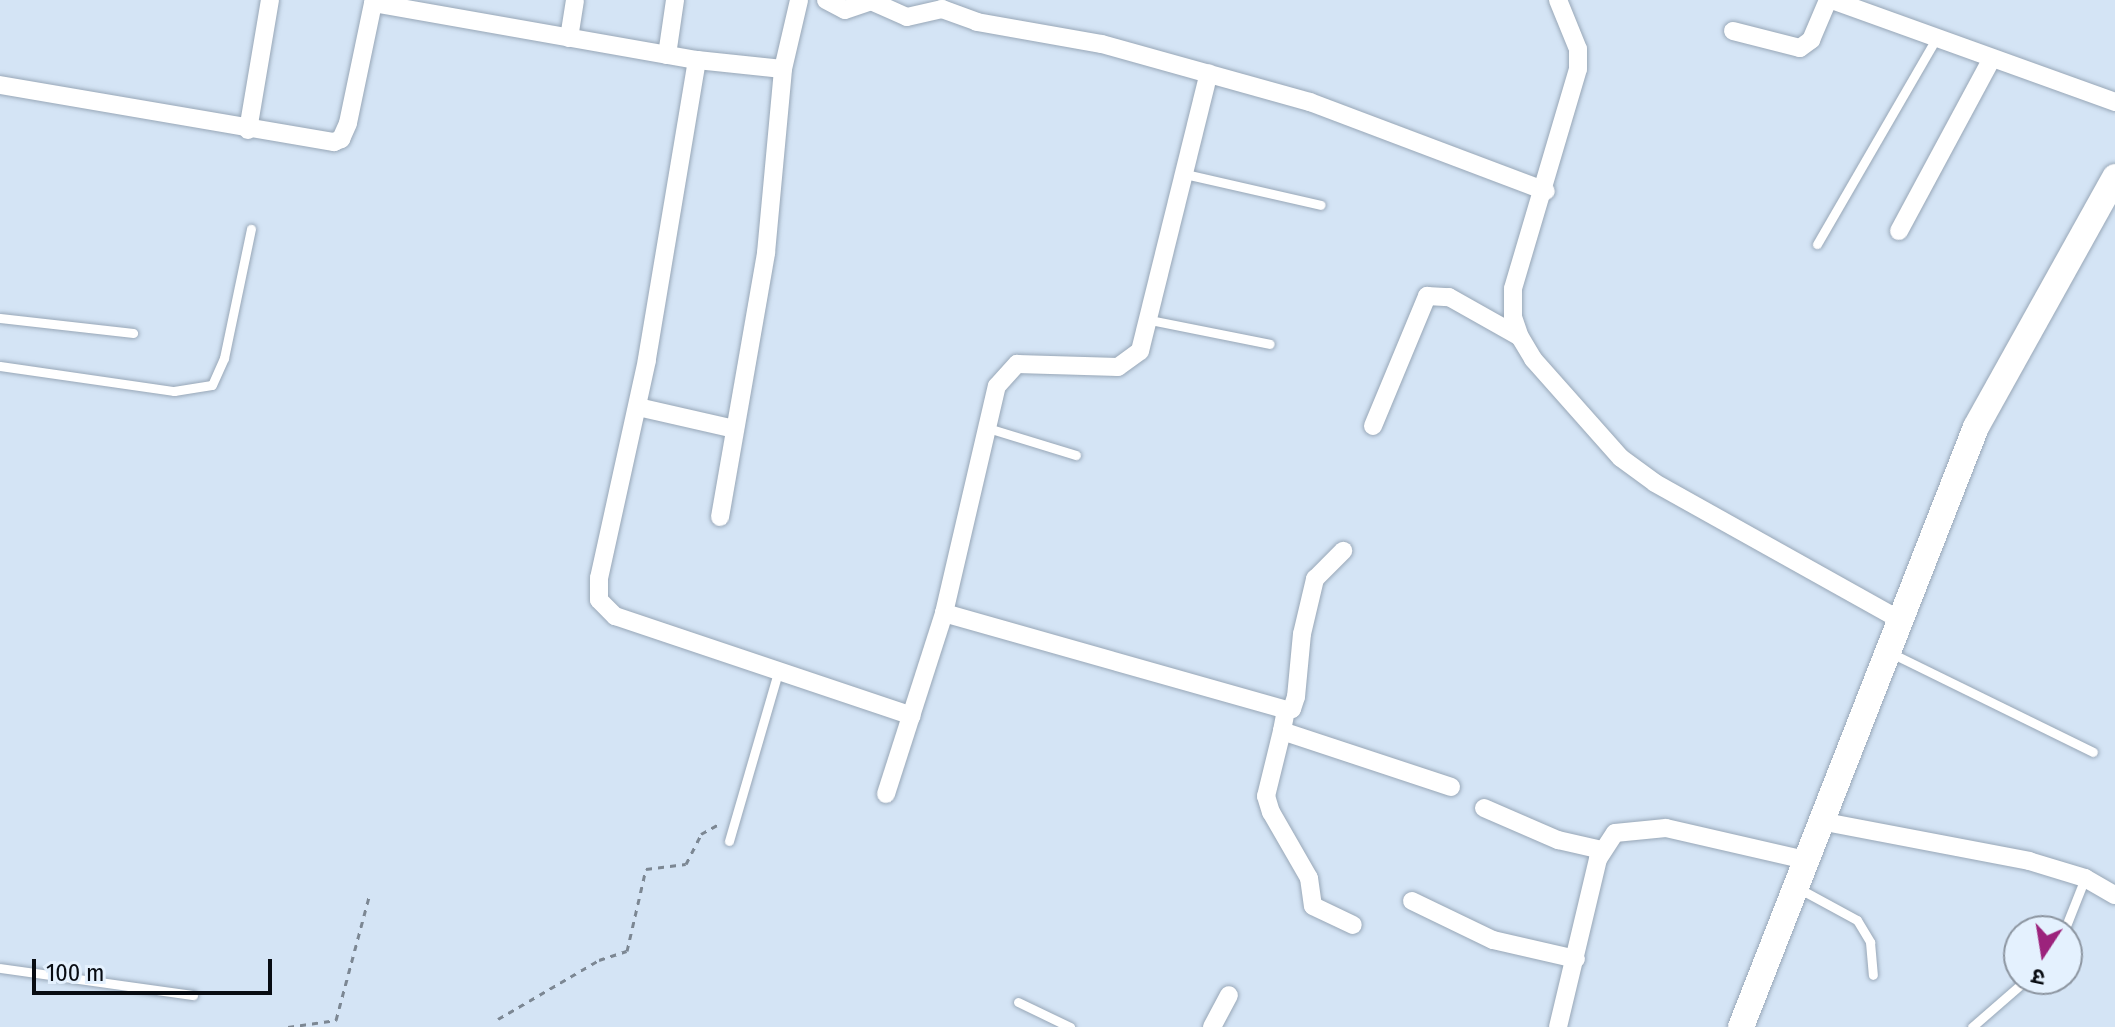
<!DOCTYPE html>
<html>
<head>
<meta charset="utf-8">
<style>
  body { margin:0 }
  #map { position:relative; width:2115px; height:1027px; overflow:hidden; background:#d4e4f5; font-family:"Fira Sans Condensed","Noto Sans Devanagari",sans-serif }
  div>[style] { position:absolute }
  .path>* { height:3px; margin-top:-1.5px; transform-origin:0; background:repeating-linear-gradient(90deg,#7c8793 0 6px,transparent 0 12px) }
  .roads { filter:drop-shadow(0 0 2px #98a7b7) drop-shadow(0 0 2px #98a7b7) }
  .lane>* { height:9px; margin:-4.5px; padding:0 4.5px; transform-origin:4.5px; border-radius:4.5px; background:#fff }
  .street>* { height:18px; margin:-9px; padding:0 9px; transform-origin:9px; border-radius:9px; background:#fff }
  .secondary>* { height:26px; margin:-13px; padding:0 13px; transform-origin:13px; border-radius:13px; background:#fff }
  span { translate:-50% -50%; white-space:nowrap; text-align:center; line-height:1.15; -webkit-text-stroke:8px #e4f1fe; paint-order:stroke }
  .north { position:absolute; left:2003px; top:915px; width:80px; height:80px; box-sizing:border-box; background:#e4f1fe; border:2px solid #8c95a0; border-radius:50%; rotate:192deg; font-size:22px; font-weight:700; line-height:32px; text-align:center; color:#080c12 }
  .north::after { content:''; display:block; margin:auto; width:28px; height:36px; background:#9c237c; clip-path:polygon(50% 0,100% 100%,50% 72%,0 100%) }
  .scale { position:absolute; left:32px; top:959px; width:240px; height:36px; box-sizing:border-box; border:4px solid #080c12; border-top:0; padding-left:10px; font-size:24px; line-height:28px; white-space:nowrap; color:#080c12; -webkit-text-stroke:6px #e4f1fe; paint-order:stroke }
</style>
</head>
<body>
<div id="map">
  <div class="path">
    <i style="left:498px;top:1019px;width:117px;rotate:-30.3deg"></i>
    <i style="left:599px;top:960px;width:29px;rotate:-18deg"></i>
    <i style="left:627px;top:951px;width:84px;rotate:-77deg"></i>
    <i style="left:646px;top:869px;width:40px;rotate:-7.1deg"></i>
    <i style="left:686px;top:864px;width:34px;rotate:-63deg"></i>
    <i style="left:701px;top:834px;width:23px;rotate:-29deg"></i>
    <i style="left:288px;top:1027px;width:49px;rotate:-8.3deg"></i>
    <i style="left:336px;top:1020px;width:127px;rotate:-75deg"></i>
  </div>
  <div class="roads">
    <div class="lane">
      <i style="left:1185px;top:174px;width:139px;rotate:12.8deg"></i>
      <i style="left:1817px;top:244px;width:237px;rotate:-59.9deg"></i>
      <i style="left:0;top:318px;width:134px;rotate:6.4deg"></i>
      <i style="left:1150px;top:320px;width:122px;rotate:11.3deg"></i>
      <i style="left:0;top:366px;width:176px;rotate:8.2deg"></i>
      <i style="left:174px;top:391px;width:38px;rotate:-9deg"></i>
      <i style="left:212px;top:385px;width:30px;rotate:-66deg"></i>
      <i style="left:224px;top:358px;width:132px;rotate:-78.2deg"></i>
      <i style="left:988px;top:428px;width:92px;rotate:17.1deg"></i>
      <i style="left:1889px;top:652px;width:227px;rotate:26.1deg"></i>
      <i style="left:729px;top:841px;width:179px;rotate:-73.8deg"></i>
      <i style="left:1798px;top:888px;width:67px;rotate:28.5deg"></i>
      <i style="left:1857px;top:920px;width:26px;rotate:59deg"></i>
      <i style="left:1870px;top:942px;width:33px;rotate:85deg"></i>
      <i style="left:2064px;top:931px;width:57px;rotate:-68.4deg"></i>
      <i style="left:0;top:968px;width:195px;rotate:8deg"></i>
      <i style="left:1018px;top:1002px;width:58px;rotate:25.7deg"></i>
      <i style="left:1972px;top:1027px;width:73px;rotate:-41.1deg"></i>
    </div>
    <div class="street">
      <i style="left:826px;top:0;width:21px;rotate:28deg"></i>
      <i style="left:845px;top:10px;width:28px;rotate:-19deg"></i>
      <i style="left:871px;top:1px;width:39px;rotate:24deg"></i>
      <i style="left:907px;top:17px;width:36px;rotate:-13deg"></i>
      <i style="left:942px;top:9px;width:37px;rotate:20deg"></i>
      <i style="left:977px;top:22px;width:127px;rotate:10deg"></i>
      <i style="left:1102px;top:44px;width:216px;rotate:15.6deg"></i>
      <i style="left:1310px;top:102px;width:252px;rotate:20.7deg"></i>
      <i style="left:1558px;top:0;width:53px;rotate:67.8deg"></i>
      <i style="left:1578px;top:49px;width:20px;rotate:90deg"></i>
      <i style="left:1578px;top:69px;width:229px;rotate:106.5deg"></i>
      <i style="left:1513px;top:289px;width:28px;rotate:90deg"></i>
      <i style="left:1513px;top:317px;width:21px;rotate:71deg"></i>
      <i style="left:1520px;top:337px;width:26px;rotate:59deg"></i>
      <i style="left:1533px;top:359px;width:132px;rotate:48.4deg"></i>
      <i style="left:1621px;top:458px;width:42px;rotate:36.3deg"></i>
      <i style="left:1655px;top:483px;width:278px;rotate:29.2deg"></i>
      <i style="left:1832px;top:0;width:301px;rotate:19.8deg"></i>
      <i style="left:1733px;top:31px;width:69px;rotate:14.2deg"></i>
      <i style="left:1800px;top:48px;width:14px;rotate:-36deg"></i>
      <i style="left:1811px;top:40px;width:43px;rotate:-67deg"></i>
      <i style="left:569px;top:38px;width:38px;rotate:-81deg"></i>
      <i style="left:667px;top:55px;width:56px;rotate:-81.7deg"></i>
      <i style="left:697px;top:60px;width:304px;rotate:99.5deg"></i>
      <i style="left:647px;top:360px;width:223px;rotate:102.4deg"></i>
      <i style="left:599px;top:578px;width:22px;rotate:90deg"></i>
      <i style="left:599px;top:600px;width:23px;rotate:45deg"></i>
      <i style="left:615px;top:616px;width:313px;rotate:18.6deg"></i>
      <i style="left:0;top:85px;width:339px;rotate:9.7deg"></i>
      <i style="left:334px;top:142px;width:8px;rotate:-23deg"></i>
      <i style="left:341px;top:139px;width:17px;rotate:-66deg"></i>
      <i style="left:348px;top:123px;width:123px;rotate:-78.2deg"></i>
      <i style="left:373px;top:3px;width:329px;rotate:10deg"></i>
      <i style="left:697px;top:60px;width:86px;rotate:6deg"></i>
      <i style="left:248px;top:130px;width:132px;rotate:-80.4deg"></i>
      <i style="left:1899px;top:231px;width:194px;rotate:-61.7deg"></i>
      <i style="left:638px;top:407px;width:99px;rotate:12.8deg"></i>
      <i style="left:1373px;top:426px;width:141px;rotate:-67.4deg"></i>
      <i style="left:1427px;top:296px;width:22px;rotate:3deg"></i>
      <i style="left:1449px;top:297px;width:81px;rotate:29.4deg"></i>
      <i style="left:720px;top:517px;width:268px;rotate:-80.1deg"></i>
      <i style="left:766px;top:253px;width:185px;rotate:-84.7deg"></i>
      <i style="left:783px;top:69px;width:71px;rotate:-76.9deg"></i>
      <i style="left:944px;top:613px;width:355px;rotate:15.8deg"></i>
      <i style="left:1286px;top:710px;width:21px;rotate:101deg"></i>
      <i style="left:1282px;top:731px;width:178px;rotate:18.3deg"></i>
      <i style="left:1286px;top:710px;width:6px;rotate:-9deg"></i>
      <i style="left:1292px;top:709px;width:13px;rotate:-72deg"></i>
      <i style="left:1296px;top:697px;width:63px;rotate:-84.6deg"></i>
      <i style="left:1302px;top:634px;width:57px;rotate:-76.7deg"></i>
      <i style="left:1315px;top:579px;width:40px;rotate:-45deg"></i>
      <i style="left:1282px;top:731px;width:67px;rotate:103.8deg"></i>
      <i style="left:1266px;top:796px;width:17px;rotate:73deg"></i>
      <i style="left:1271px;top:812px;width:76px;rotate:60.1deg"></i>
      <i style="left:1309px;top:878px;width:28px;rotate:82deg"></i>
      <i style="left:1313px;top:906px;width:44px;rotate:25.4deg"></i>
      <i style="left:886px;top:794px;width:190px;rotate:-72.2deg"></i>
      <i style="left:944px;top:613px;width:233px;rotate:-76.9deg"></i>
      <i style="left:997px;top:386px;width:30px;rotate:-48deg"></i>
      <i style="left:1017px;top:364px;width:101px;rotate:1.7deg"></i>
      <i style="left:1118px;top:367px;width:27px;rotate:-36deg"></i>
      <i style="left:1140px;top:351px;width:286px;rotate:-76.1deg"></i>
      <i style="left:1484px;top:808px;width:81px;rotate:23.4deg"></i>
      <i style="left:1558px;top:840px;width:45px;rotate:12.8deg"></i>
      <i style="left:1820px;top:821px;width:213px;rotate:10.8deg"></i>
      <i style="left:2029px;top:861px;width:59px;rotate:16.9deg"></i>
      <i style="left:2085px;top:878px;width:34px;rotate:30deg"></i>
      <i style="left:1412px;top:901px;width:90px;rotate:25.7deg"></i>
      <i style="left:1493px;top:940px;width:85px;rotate:12.9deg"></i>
      <i style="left:1212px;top:1027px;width:36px;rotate:-62deg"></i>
      <i style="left:1558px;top:1027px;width:173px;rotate:-76.6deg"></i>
      <i style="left:1598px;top:859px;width:31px;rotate:-57deg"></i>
      <i style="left:1615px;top:833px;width:51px;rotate:-5.6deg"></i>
      <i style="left:1666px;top:828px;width:144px;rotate:12.9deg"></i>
    </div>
    <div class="secondary">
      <i style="left:1741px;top:1027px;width:644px;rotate:-68.61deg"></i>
      <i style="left:1976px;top:427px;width:286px;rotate:-60.9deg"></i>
    </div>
  </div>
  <div class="north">उ</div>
  <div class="scale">100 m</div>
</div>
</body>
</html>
